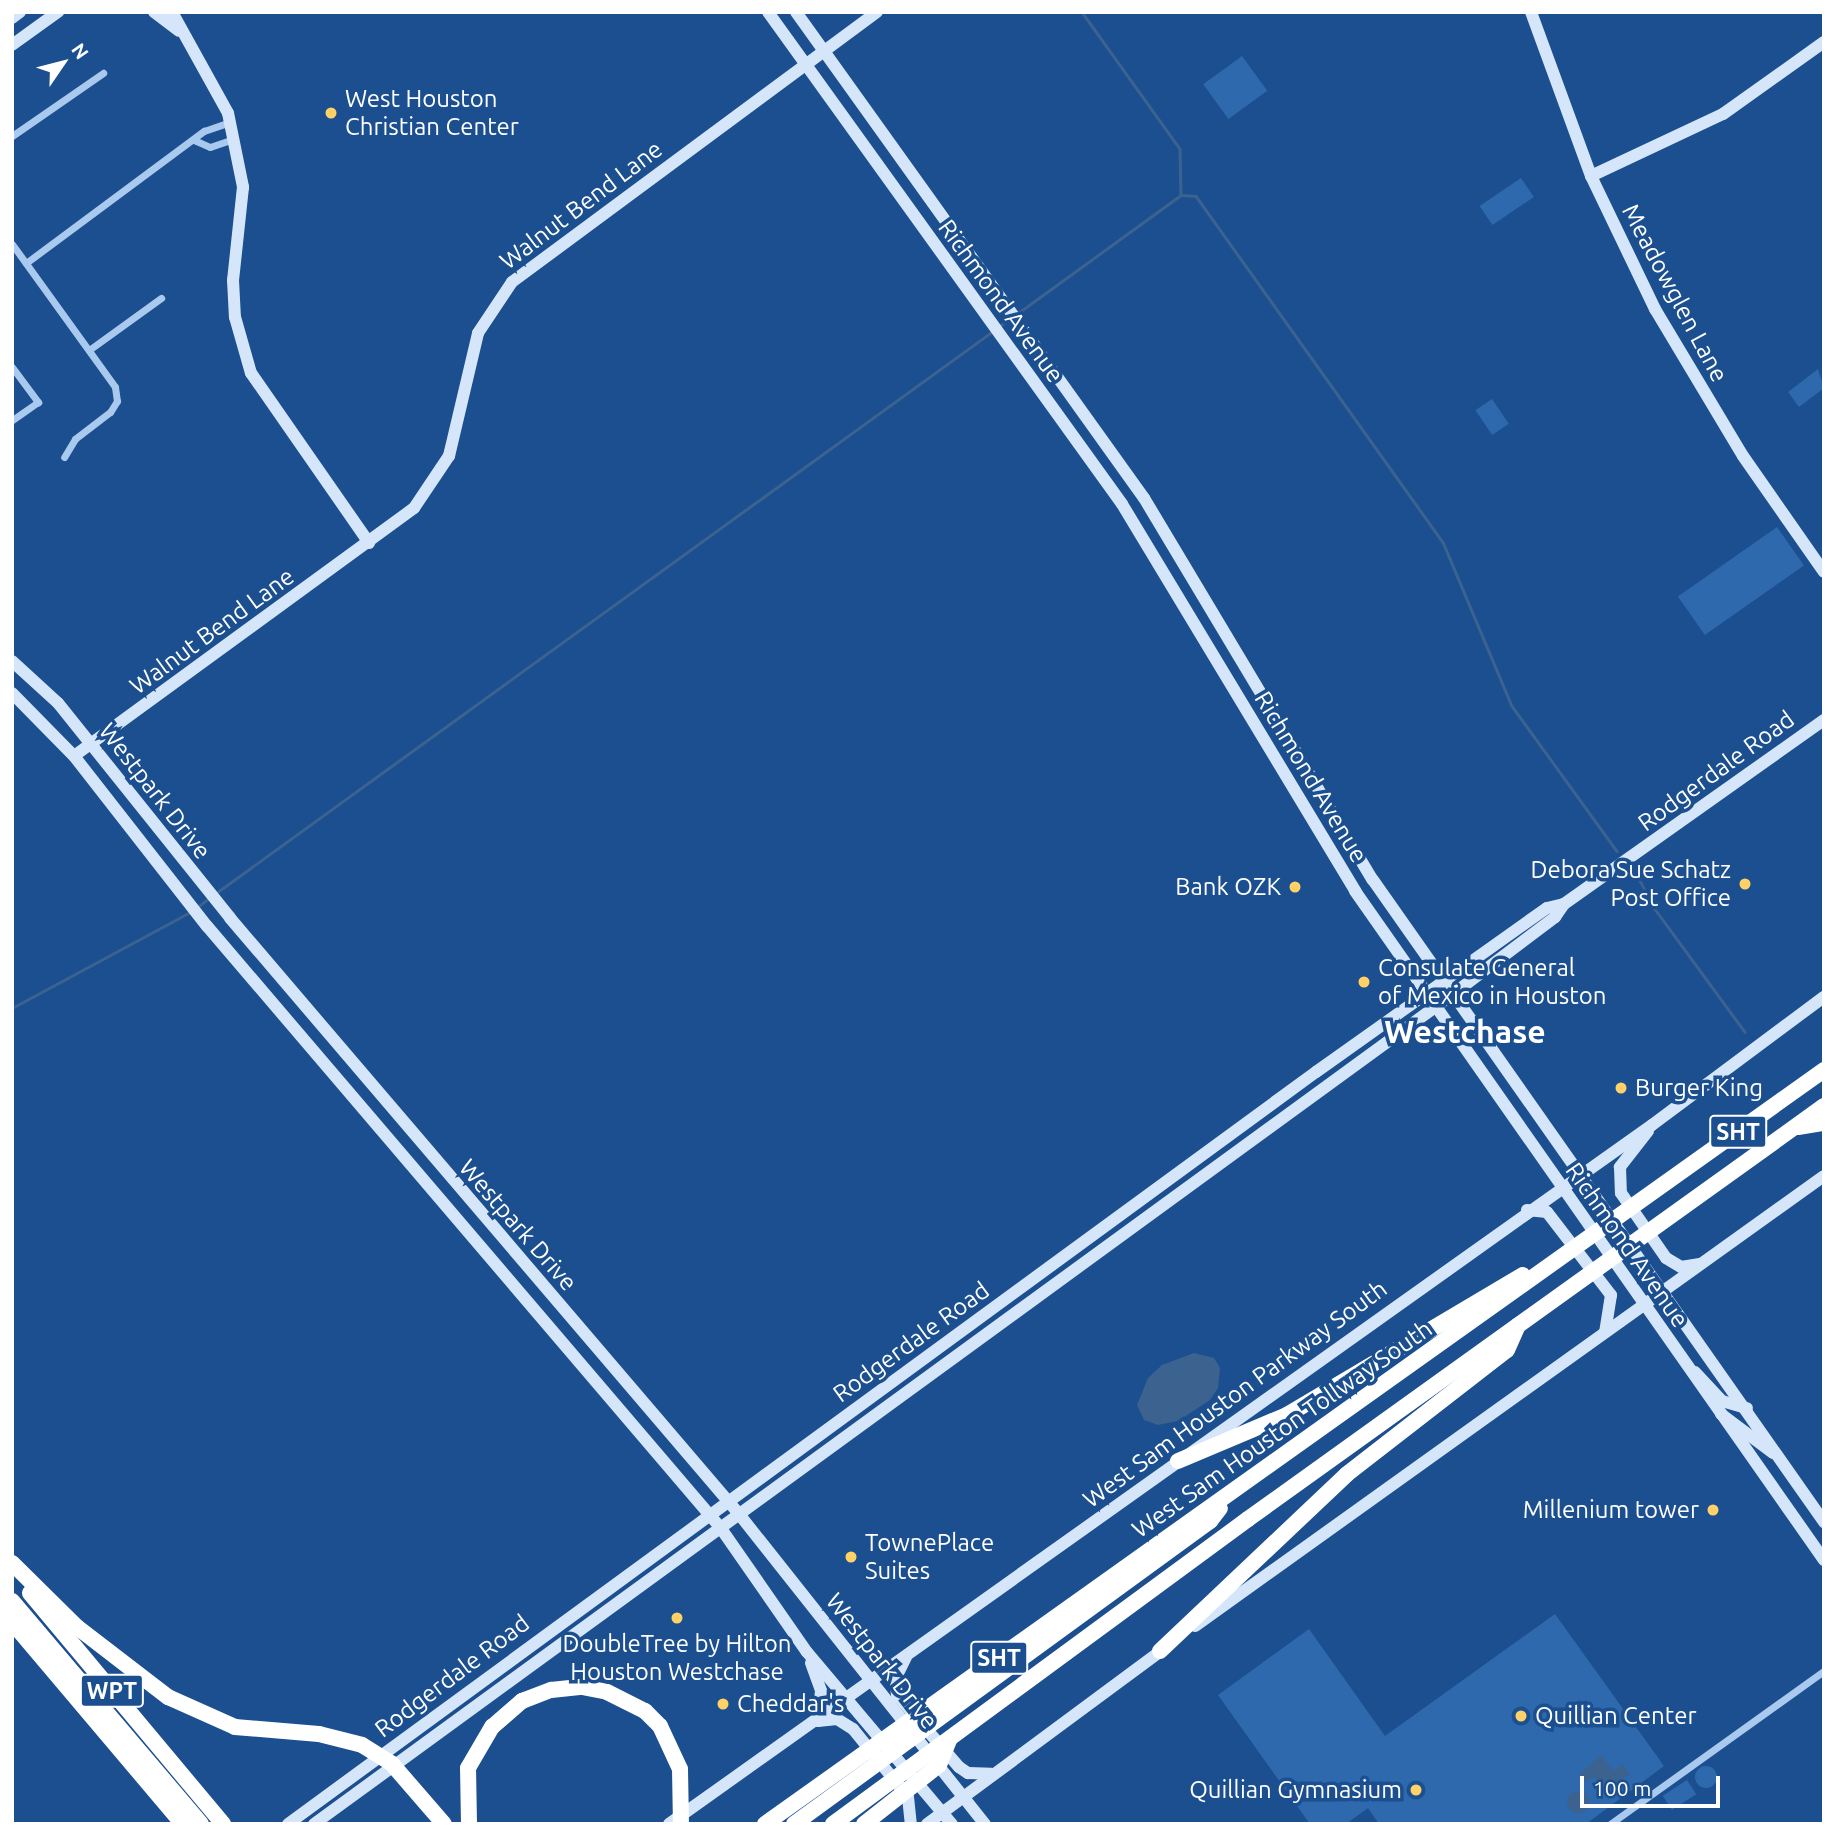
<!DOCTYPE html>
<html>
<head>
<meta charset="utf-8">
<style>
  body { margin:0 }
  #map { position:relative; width:1836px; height:1836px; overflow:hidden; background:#1b4f8f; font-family:Ubuntu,sans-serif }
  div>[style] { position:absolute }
  .green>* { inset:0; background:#2e69ad; transform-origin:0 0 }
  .round { border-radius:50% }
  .water>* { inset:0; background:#3c6290 }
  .stream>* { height:2.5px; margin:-1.25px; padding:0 1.25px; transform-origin:1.25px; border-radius:1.25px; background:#3c6290 }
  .street>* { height:7px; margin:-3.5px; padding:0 3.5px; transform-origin:3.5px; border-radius:3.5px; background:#a9c9ee }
  .secondary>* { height:12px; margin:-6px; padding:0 6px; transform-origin:6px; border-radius:6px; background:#d6e6fa }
  .highway>* { height:16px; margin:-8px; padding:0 8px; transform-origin:8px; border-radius:8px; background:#fff }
  .dots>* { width:19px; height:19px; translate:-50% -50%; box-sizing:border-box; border:4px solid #1b4f8f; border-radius:50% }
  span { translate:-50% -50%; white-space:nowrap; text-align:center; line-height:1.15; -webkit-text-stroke:7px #1b4f8f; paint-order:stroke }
  .shield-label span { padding:2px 5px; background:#1b4f8f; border:2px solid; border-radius:5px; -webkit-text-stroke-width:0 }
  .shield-label { font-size:23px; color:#fff; font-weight:700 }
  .poi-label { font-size:24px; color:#fff }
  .left { translate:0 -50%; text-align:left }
  .right { translate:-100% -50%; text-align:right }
  .street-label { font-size:24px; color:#fff }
  .district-label { font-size:32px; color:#fff; font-weight:700 }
  .frame { position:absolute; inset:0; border:14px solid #fff; pointer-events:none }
  .north { position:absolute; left:28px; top:28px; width:70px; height:70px; -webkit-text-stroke:5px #1b4f8f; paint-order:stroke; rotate:55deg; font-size:19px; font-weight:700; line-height:28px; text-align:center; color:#fff }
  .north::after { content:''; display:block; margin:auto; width:24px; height:32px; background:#fff; clip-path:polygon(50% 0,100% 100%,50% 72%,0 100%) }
  .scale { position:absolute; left:1580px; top:1776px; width:140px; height:32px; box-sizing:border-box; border:4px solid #fff; border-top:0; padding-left:9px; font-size:21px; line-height:24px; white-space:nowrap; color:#fff; -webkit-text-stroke:5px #1b4f8f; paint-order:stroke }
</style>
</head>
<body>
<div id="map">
  <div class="green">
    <i style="left:1242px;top:56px;width:43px;height:48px;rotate:54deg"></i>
    <i style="left:1521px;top:178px;width:23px;height:50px;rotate:56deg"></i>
    <i style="clip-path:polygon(1818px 369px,1824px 388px,1799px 407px,1788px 392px)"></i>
    <i style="left:1492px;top:399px;width:30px;height:20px;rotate:56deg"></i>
    <i style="left:1777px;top:527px;width:47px;height:121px;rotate:55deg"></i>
    <i style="clip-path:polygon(1555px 1614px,1664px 1766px,1586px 1824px,1379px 1824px,1368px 1808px,1346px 1824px,1310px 1824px,1218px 1695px,1309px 1629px,1385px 1736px)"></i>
    <i class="round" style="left:1695px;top:1766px;width:22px;height:22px"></i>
    <i style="left:1687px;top:1780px;width:17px;height:29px;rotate:57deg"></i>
  </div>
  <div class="water">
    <i style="clip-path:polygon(1194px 1353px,1214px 1358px,1220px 1368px,1218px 1388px,1210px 1400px,1178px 1421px,1158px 1425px,1144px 1420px,1137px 1405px,1148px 1378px,1162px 1365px)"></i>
    <i style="clip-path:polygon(1601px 1755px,1613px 1771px,1623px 1764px,1630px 1774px,1605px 1792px,1594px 1777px,1584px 1782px,1578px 1776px)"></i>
    <i class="round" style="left:1567px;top:1791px;width:22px;height:22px"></i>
  </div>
  <div class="stream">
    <i style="left:1082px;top:12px;width:168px;rotate:54.4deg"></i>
    <i style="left:1180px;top:149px;width:46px;rotate:88.8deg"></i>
    <i style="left:1018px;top:313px;width:201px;rotate:-35.9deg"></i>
    <i style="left:1181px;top:195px;width:15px;rotate:4deg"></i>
    <i style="left:1196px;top:196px;width:425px;rotate:54.5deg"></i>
    <i style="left:1443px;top:542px;width:178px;rotate:67.2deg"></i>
    <i style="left:1512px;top:706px;width:179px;rotate:54.1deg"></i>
    <i style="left:998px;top:327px;width:14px;rotate:-34deg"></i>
    <i style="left:1636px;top:873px;width:41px;rotate:62.2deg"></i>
    <i style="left:1655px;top:909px;width:152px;rotate:53.8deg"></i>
    <i style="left:216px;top:893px;width:959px;rotate:-35.88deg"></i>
    <i style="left:199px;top:906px;width:14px;rotate:-39deg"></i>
    <i style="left:12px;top:1008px;width:202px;rotate:-28.3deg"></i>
  </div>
  <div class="street">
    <i style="left:12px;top:136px;width:111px;rotate:-34.7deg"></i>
    <i style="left:194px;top:140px;width:17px;rotate:24deg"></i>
    <i style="left:210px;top:147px;width:24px;rotate:-19deg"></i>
    <i style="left:12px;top:244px;width:176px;rotate:54.2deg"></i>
    <i style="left:115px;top:387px;width:14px;rotate:82deg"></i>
    <i style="left:117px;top:401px;width:13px;rotate:122deg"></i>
    <i style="left:110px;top:412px;width:44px;rotate:142.4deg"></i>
    <i style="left:75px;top:439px;width:21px;rotate:121deg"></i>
    <i style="left:26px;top:263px;width:222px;rotate:-36.6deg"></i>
    <i style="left:204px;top:131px;width:28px;rotate:-19deg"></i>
    <i style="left:89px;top:350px;width:89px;rotate:-35.8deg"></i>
    <i style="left:12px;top:367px;width:44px;rotate:53.4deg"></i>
    <i style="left:38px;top:402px;width:32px;rotate:145deg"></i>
    <i style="left:1610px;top:1824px;width:263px;rotate:-35.6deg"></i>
  </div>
  <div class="secondary">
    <i style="left:154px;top:12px;width:31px;rotate:37deg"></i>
    <i style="left:172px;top:12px;width:115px;rotate:61deg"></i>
    <i style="left:228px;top:113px;width:76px;rotate:78.5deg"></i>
    <i style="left:243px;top:187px;width:94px;rotate:96.1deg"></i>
    <i style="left:233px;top:280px;width:37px;rotate:87deg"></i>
    <i style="left:235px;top:317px;width:58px;rotate:74.1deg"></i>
    <i style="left:251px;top:373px;width:207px;rotate:55.2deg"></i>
    <i style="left:768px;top:12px;width:606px;rotate:54.26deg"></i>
    <i style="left:1122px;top:504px;width:452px;rotate:58.9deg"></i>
    <i style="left:1355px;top:891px;width:817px;rotate:54.97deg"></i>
    <i style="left:796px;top:12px;width:598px;rotate:54.4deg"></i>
    <i style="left:1144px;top:498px;width:445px;rotate:59.1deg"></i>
    <i style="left:1373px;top:880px;width:785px;rotate:54.91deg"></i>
    <i style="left:1531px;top:12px;width:175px;rotate:69.9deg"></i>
    <i style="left:1591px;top:176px;width:148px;rotate:64.3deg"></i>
    <i style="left:1655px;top:309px;width:171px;rotate:59.1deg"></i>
    <i style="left:1743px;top:456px;width:141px;rotate:55.1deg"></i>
    <i style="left:12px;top:18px;width:10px;rotate:-37deg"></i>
    <i style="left:12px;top:45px;width:57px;rotate:-35.7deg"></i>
    <i style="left:1591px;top:176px;width:146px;rotate:-25.2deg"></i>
    <i style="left:1723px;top:114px;width:124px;rotate:-35.5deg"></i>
    <i style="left:12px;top:661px;width:62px;rotate:42.4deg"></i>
    <i style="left:58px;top:703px;width:275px;rotate:51.3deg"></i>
    <i style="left:230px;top:918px;width:784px;rotate:49.5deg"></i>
    <i style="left:739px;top:1514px;width:396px;rotate:51.6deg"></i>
    <i style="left:12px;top:693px;width:88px;rotate:45.5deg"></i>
    <i style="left:74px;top:756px;width:216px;rotate:52deg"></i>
    <i style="left:207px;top:926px;width:790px;rotate:49.52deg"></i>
    <i style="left:720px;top:1527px;width:152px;rotate:55.2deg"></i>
    <i style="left:807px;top:1652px;width:225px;rotate:49.9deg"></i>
    <i style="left:74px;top:756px;width:421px;rotate:-36.1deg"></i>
    <i style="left:414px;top:508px;width:63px;rotate:-56.1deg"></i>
    <i style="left:449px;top:456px;width:126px;rotate:-76.7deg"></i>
    <i style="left:478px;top:333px;width:61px;rotate:-56.3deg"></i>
    <i style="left:512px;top:282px;width:454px;rotate:-36.5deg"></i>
    <i style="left:1648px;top:1131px;width:46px;rotate:127.9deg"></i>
    <i style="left:1620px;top:1167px;width:26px;rotate:88deg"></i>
    <i style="left:1621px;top:1193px;width:79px;rotate:55.3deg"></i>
    <i style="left:1666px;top:1258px;width:17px;rotate:31deg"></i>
    <i style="left:1681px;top:1267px;width:19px;rotate:-9deg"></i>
    <i style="left:1527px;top:1210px;width:20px;rotate:6deg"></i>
    <i style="left:1547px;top:1212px;width:105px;rotate:52.4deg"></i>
    <i style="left:1611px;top:1295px;width:37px;rotate:99deg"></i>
    <i style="left:1695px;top:1372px;width:40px;rotate:47deg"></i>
    <i style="left:1722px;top:1401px;width:26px;rotate:16deg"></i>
    <i style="left:1721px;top:1414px;width:65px;rotate:36.9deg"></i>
    <i style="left:1195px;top:1626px;width:773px;rotate:-35.58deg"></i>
    <i style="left:906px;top:1657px;width:25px;rotate:116deg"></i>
    <i style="left:895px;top:1680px;width:15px;rotate:82deg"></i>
    <i style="left:897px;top:1695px;width:95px;rotate:49.3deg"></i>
    <i style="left:959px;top:1767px;width:11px;rotate:34deg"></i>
    <i style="left:968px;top:1773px;width:23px;rotate:2deg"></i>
    <i style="left:811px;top:1663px;width:30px;rotate:70deg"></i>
    <i style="left:821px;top:1691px;width:30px;rotate:96deg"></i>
    <i style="left:818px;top:1721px;width:19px;rotate:-6deg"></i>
    <i style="left:837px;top:1719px;width:19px;rotate:32deg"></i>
    <i style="left:853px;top:1729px;width:87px;rotate:51deg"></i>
    <i style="left:908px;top:1797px;width:27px;rotate:84deg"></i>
    <i style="left:288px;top:1824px;width:1274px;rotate:-36.19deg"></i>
    <i style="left:1316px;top:1072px;width:283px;rotate:-35.4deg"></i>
    <i style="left:1547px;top:908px;width:17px;rotate:-13deg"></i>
    <i style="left:314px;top:1824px;width:1409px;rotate:-36.08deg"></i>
    <i style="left:1453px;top:994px;width:128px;rotate:-37deg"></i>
    <i style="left:1555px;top:917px;width:16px;rotate:-55deg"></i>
    <i style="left:1564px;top:904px;width:319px;rotate:-35.3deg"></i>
    <i style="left:669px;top:1824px;width:1206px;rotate:-35.42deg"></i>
    <i style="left:1652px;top:1125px;width:214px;rotate:-36.7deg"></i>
    <i style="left:927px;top:1824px;width:297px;rotate:-36.5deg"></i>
  </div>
  <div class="highway">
    <i style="left:1798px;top:1127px;width:26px;rotate:-9deg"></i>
    <i style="left:1178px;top:1461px;width:118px;rotate:-22.9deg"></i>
    <i style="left:1287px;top:1415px;width:274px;rotate:-30.7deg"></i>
    <i style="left:12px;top:1563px;width:91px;rotate:44.6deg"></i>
    <i style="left:77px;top:1627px;width:115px;rotate:37.6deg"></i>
    <i style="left:168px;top:1697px;width:73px;rotate:24.1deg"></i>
    <i style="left:235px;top:1727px;width:84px;rotate:4.8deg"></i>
    <i style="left:319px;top:1734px;width:44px;rotate:14.3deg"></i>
    <i style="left:362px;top:1745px;width:36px;rotate:32deg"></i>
    <i style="left:392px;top:1764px;width:79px;rotate:49.1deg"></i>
    <i style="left:30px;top:1593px;width:301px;rotate:50.1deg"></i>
    <i style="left:12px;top:1601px;width:292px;rotate:49.7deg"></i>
    <i style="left:12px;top:1622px;width:265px;rotate:49.8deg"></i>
    <i style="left:1160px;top:1651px;width:257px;rotate:-43.4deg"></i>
    <i style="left:1347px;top:1474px;width:202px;rotate:-37.8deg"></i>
    <i style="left:1507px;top:1350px;width:27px;rotate:-66deg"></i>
    <i style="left:469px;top:1824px;width:56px;rotate:-91deg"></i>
    <i style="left:468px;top:1768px;width:48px;rotate:-59.7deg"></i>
    <i style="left:492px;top:1727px;width:40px;rotate:-41deg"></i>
    <i style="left:522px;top:1701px;width:31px;rotate:-21deg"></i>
    <i style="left:551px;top:1690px;width:31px;rotate:-6deg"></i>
    <i style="left:582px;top:1687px;width:25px;rotate:11deg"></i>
    <i style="left:607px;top:1692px;width:42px;rotate:26.6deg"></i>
    <i style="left:645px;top:1711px;width:21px;rotate:45deg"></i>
    <i style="left:660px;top:1726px;width:47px;rotate:65.1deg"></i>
    <i style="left:680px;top:1769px;width:55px;rotate:89deg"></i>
    <i style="left:765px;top:1824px;width:1300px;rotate:-35.45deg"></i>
    <i style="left:794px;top:1824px;width:515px;rotate:-36.07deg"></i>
    <i style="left:1210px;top:1521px;width:16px;rotate:-52deg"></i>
    <i style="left:833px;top:1824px;width:515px;rotate:-36.31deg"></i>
    <i style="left:1248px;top:1519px;width:709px;rotate:-35.64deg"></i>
    <i style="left:864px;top:1824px;width:95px;rotate:-38.2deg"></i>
    <i style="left:939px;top:1765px;width:27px;rotate:-68deg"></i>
  </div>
  <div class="dots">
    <i style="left:331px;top:113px;background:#ffd166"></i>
    <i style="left:1745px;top:884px;background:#ffd166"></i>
    <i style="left:1295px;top:887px;background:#ffd166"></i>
    <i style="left:1364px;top:982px;background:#ffd166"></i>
    <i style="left:1621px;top:1088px;background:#ffd166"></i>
    <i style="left:1713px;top:1510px;background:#ffd166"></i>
    <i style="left:851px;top:1557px;background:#ffd166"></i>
    <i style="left:677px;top:1618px;background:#ffd166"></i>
    <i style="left:723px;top:1704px;background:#ffd166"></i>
    <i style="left:1521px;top:1716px;background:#ffd166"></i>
    <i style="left:1416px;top:1790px;background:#ffd166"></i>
  </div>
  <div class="shield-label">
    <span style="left:1738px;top:1132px">SHT</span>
    <span style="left:999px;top:1658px">SHT</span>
    <span style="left:112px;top:1691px">WPT</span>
  </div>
  <div class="poi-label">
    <span class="left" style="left:345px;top:113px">West Houston<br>Christian Center</span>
    <span class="right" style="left:1731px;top:884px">Debora Sue Schatz<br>Post Office</span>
    <span class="right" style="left:1281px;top:887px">Bank OZK</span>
    <span class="left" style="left:1378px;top:982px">Consulate General<br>of Mexico in Houston</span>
    <span class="left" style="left:1635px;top:1088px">Burger King</span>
    <span class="right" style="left:1699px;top:1510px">Millenium tower</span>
    <span class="left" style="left:865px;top:1557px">TownePlace<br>Suites</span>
    <span style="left:677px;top:1658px">DoubleTree by Hilton<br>Houston Westchase</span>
    <span class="left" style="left:737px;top:1704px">Cheddar's</span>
    <span class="left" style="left:1535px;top:1716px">Quillian Center</span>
    <span class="right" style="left:1402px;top:1790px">Quillian Gymnasium</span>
  </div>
  <div class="street-label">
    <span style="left:581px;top:205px;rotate:-37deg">Walnut Bend Lane</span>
    <span style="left:1675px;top:293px;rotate:62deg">Meadowglen Lane</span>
    <span style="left:1001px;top:301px;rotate:54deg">Richmond Avenue</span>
    <span style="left:212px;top:631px;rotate:-36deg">Walnut Bend Lane</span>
    <span style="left:1716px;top:771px;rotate:-36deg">Rodgerdale Road</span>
    <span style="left:1311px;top:777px;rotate:59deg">Richmond Avenue</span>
    <span style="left:155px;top:791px;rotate:52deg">Westpark Drive</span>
    <span style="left:518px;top:1225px;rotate:49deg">Westpark Drive</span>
    <span style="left:1627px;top:1245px;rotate:55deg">Richmond Avenue</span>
    <span style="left:911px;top:1342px;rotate:-36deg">Rodgerdale Road</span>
    <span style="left:1235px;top:1394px;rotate:-36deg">West Sam Houston Parkway South</span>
    <span style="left:1282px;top:1429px;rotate:-35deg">West Sam Houston Tollway South</span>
    <span style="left:882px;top:1661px;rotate:52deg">Westpark Drive</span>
    <span style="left:452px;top:1676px;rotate:-37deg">Rodgerdale Road</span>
  </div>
  <div class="district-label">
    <span style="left:1465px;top:1031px">Westchase</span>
  </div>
  <div class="frame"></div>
  <div class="north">N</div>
  <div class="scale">100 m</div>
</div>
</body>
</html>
